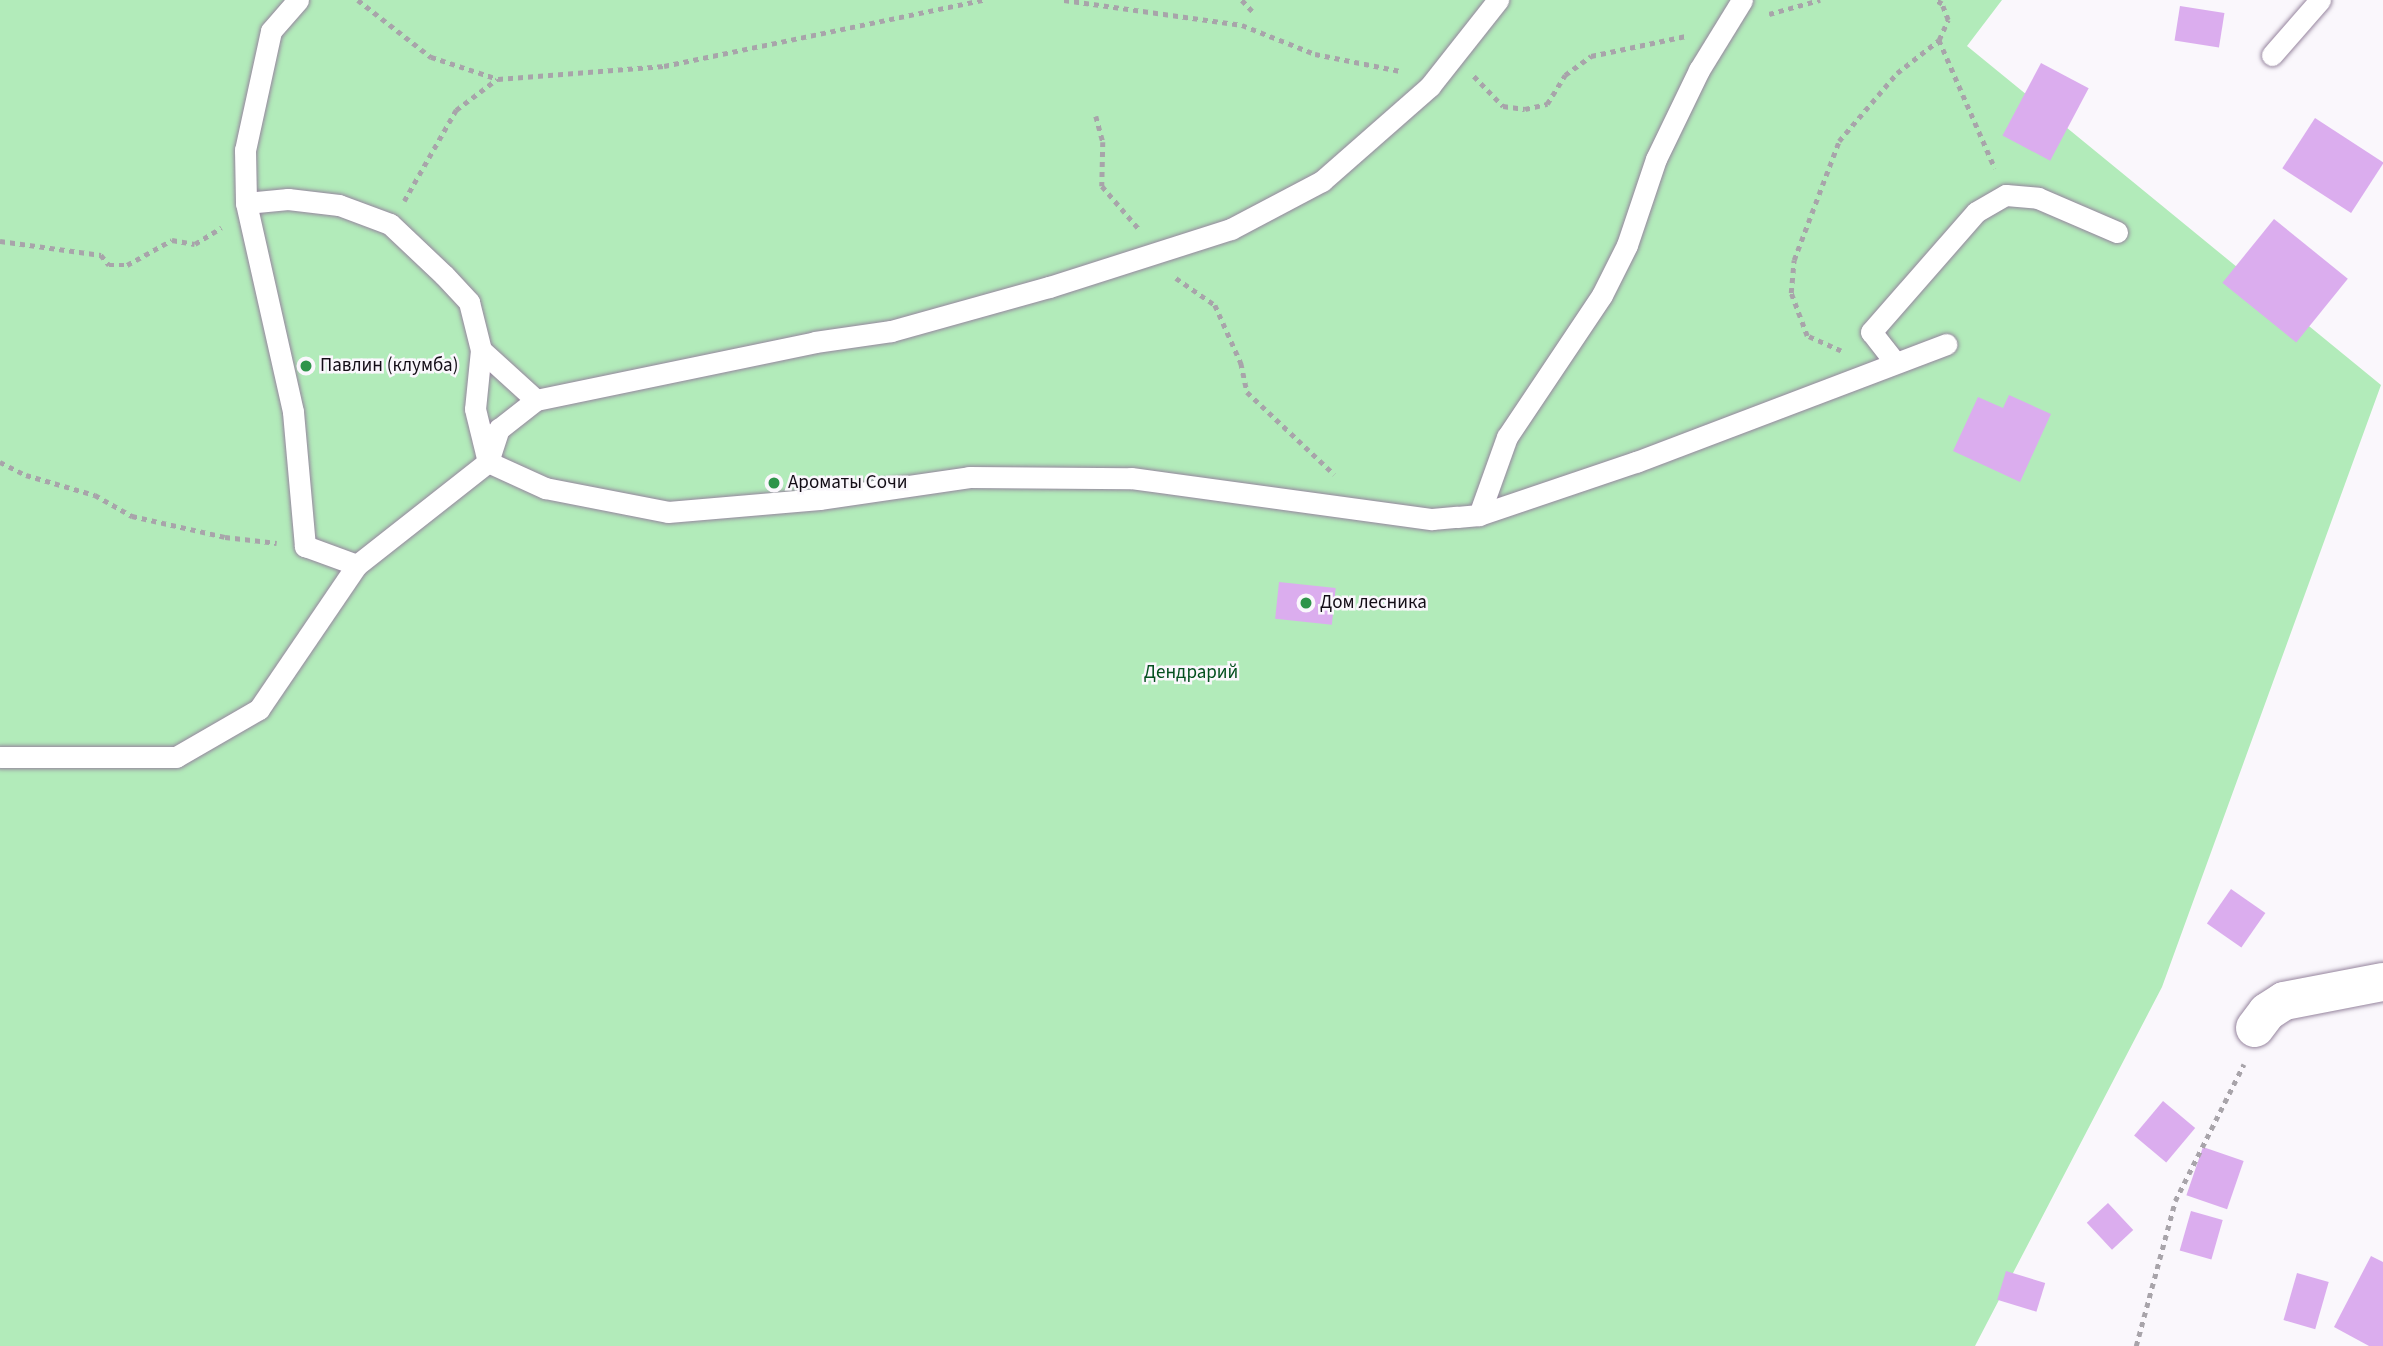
<!DOCTYPE html>
<html>
<head>
<meta charset="utf-8">
<style>
  body { margin:0 }
  #map { position:relative; width:2383px; height:1346px; overflow:hidden; background:#faf7fc; font-family:"Source Sans 3",sans-serif }
  div>[style] { position:absolute }
  .green>* { inset:0; background:#b2ebba }
  .building>* { inset:0; background:#dbadee; transform-origin:0 0 }
  .path>* { height:4.5px; margin-top:-2.25px; transform-origin:0; background:repeating-linear-gradient(90deg,#a8a4aa 0 5px,transparent 0 10px) }
  .roads { filter:drop-shadow(0 0 2px #96859e) drop-shadow(0 0 2px #96859e) }
  .service>* { height:21px; margin:-10.5px; padding:0 10.5px; transform-origin:10.5px; border-radius:10.5px; background:#fff }
  .minor>* { height:38px; margin:-19px; padding:0 19px; transform-origin:19px; border-radius:19px; background:#fff }
  .dots>* { width:19px; height:19px; translate:-50% -50%; box-sizing:border-box; border:4px solid #faf7fc; border-radius:50% }
  span { translate:-50% -50%; white-space:nowrap; text-align:center; line-height:1.15; -webkit-text-stroke:5px #faf7fc; paint-order:stroke }
  .poi-label { font-size:19px; color:#130d16 }
  .left { translate:0 -50%; text-align:left }
  .park-label { font-size:19px; color:#04501f }
</style>
</head>
<body>
<div id="map">
  <div class="green">
    <i style="clip-path:polygon(0 0,2002px 0,1967px 46px,2381px 385px,2162px 987px,1975px 1346px,0 1346px)"></i>
  </div>
  <div class="building">
    <i style="left:2180px;top:6px;width:45px;height:35px;rotate:9deg"></i>
    <i style="left:2041px;top:63px;width:54px;height:82px;rotate:28deg"></i>
    <i style="left:2315px;top:118px;width:82px;height:60px;rotate:33deg"></i>
    <i style="left:2274px;top:219px;width:95px;height:82px;rotate:39deg"></i>
    <i style="clip-path:polygon(2009px 395px,2051px 414px,2020px 482px,1953px 451px,1978px 397px,2003px 408px)"></i>
    <i style="left:1279px;top:582px;width:57px;height:37px;rotate:6deg"></i>
    <i style="left:2231px;top:889px;width:42px;height:42px;rotate:35deg"></i>
    <i style="left:2163px;top:1101px;width:42px;height:45px;rotate:40deg"></i>
    <i style="left:2203px;top:1147px;width:43px;height:51px;rotate:19deg"></i>
    <i style="left:2108px;top:1203px;width:37px;height:29px;rotate:47deg"></i>
    <i style="left:2191px;top:1211px;width:33px;height:41px;rotate:16deg"></i>
    <i style="clip-path:polygon(2371px 1256px,2383px 1262px,2383px 1346px,2369px 1346px,2334px 1327px)"></i>
    <i style="left:2006px;top:1271px;width:41px;height:30px;rotate:17deg"></i>
    <i style="left:2297px;top:1273px;width:33px;height:49px;rotate:16deg"></i>
  </div>
  <div class="path">
    <i style="left:358px;top:0;width:93px;rotate:38deg"></i>
    <i style="left:431px;top:57px;width:71px;rotate:18.2deg"></i>
    <i style="left:498px;top:79px;width:167px;rotate:-4.5deg"></i>
    <i style="left:664px;top:66px;width:326px;rotate:-11.7deg"></i>
    <i style="left:1064px;top:0;width:180px;rotate:8deg"></i>
    <i style="left:1242px;top:25px;width:79px;rotate:21.7deg"></i>
    <i style="left:1315px;top:54px;width:87px;rotate:11.3deg"></i>
    <i style="left:1242px;top:0;width:16px;rotate:47deg"></i>
    <i style="left:1769px;top:14px;width:53px;rotate:-15.4deg"></i>
    <i style="left:1939px;top:40px;width:140px;rotate:66.4deg"></i>
    <i style="left:1474px;top:76px;width:42px;rotate:46deg"></i>
    <i style="left:1503px;top:106px;width:22px;rotate:8deg"></i>
    <i style="left:1525px;top:109px;width:23px;rotate:-13deg"></i>
    <i style="left:1547px;top:104px;width:34px;rotate:-58deg"></i>
    <i style="left:1565px;top:75px;width:32px;rotate:-36deg"></i>
    <i style="left:1591px;top:56px;width:97px;rotate:-11.9deg"></i>
    <i style="left:1096px;top:116px;width:27px;rotate:75deg"></i>
    <i style="left:1103px;top:142px;width:44px;rotate:91.3deg"></i>
    <i style="left:1102px;top:186px;width:57px;rotate:49.3deg"></i>
    <i style="left:404px;top:201px;width:105px;rotate:-60.3deg"></i>
    <i style="left:456px;top:110px;width:51px;rotate:-37.1deg"></i>
    <i style="left:0;top:241px;width:102px;rotate:7.9deg"></i>
    <i style="left:101px;top:255px;width:13px;rotate:51deg"></i>
    <i style="left:109px;top:265px;width:18px"></i>
    <i style="left:127px;top:265px;width:51px;rotate:-29.1deg"></i>
    <i style="left:172px;top:240px;width:23px;rotate:10deg"></i>
    <i style="left:195px;top:244px;width:31px;rotate:-32deg"></i>
    <i style="left:1176px;top:278px;width:47px;rotate:34.7deg"></i>
    <i style="left:1215px;top:305px;width:64px;rotate:65.9deg"></i>
    <i style="left:1241px;top:363px;width:30px;rotate:78deg"></i>
    <i style="left:1247px;top:392px;width:120px;rotate:43.3deg"></i>
    <i style="left:1841px;top:351px;width:37px;rotate:-156deg"></i>
    <i style="left:1807px;top:336px;width:46px;rotate:-110.4deg"></i>
    <i style="left:1791px;top:293px;width:33px;rotate:-85deg"></i>
    <i style="left:1794px;top:260px;width:127px;rotate:-69.3deg"></i>
    <i style="left:1839px;top:141px;width:89px;rotate:-49.5deg"></i>
    <i style="left:1897px;top:73px;width:53px;rotate:-38.2deg"></i>
    <i style="left:1939px;top:40px;width:22px;rotate:-66deg"></i>
    <i style="left:1948px;top:20px;width:17px;rotate:-111deg"></i>
    <i style="left:1942px;top:4px;width:8px;rotate:-150deg"></i>
    <i style="left:0;top:462px;width:29px;rotate:27deg"></i>
    <i style="left:26px;top:475px;width:72px;rotate:16.2deg"></i>
    <i style="left:95px;top:495px;width:43px;rotate:29.6deg"></i>
    <i style="left:132px;top:516px;width:95px;rotate:12.7deg"></i>
    <i style="left:225px;top:537px;width:52px;rotate:6.6deg"></i>
    <i style="left:2136px;top:1346px;width:150px;rotate:-74.9deg"></i>
    <i style="left:2175px;top:1201px;width:153px;rotate:-63.3deg"></i>
  </div>
  <div class="roads">
    <div class="service">
      <i style="left:298px;top:0;width:41px;rotate:131.1deg"></i>
      <i style="left:271px;top:31px;width:122px;rotate:102.3deg"></i>
      <i style="left:245px;top:150px;width:53px;rotate:88.9deg"></i>
      <i style="left:246px;top:203px;width:214px;rotate:77.3deg"></i>
      <i style="left:293px;top:412px;width:135px;rotate:84.9deg"></i>
      <i style="left:305px;top:546px;width:55px;rotate:20.1deg"></i>
      <i style="left:2272px;top:55px;width:73px;rotate:-48.9deg"></i>
      <i style="left:246px;top:203px;width:42px;rotate:-5.4deg"></i>
      <i style="left:288px;top:199px;width:51px;rotate:6.7deg"></i>
      <i style="left:339px;top:205px;width:54px;rotate:20.4deg"></i>
      <i style="left:390px;top:224px;width:74px;rotate:43.4deg"></i>
      <i style="left:444px;top:275px;width:37px;rotate:47deg"></i>
      <i style="left:469px;top:302px;width:49px;rotate:76deg"></i>
      <i style="left:481px;top:350px;width:59px;rotate:95.8deg"></i>
      <i style="left:475px;top:409px;width:55px;rotate:76.2deg"></i>
      <i style="left:481px;top:350px;width:74px;rotate:42.3deg"></i>
      <i style="left:1894px;top:361px;width:37px;rotate:-128deg"></i>
      <i style="left:1871px;top:332px;width:159px;rotate:-48.8deg"></i>
      <i style="left:1976px;top:212px;width:34px;rotate:-30deg"></i>
      <i style="left:2006px;top:195px;width:32px;rotate:5deg"></i>
      <i style="left:2038px;top:198px;width:86px;rotate:23.3deg"></i>
      <i style="left:488px;top:462px;width:35px;rotate:-72deg"></i>
      <i style="left:499px;top:429px;width:47px;rotate:-38.1deg"></i>
      <i style="left:536px;top:400px;width:285px;rotate:-11.7deg"></i>
      <i style="left:815px;top:342px;width:77px;rotate:-8.2deg"></i>
      <i style="left:891px;top:331px;width:164px;rotate:-15.6deg"></i>
      <i style="left:1049px;top:287px;width:191px;rotate:-17.7deg"></i>
      <i style="left:1231px;top:229px;width:103px;rotate:-27.8deg"></i>
      <i style="left:1322px;top:181px;width:144px;rotate:-41.3deg"></i>
      <i style="left:1430px;top:86px;width:110px;rotate:-51.7deg"></i>
      <i style="left:1479px;top:515px;width:83px;rotate:-70.3deg"></i>
      <i style="left:1507px;top:437px;width:171px;rotate:-56.2deg"></i>
      <i style="left:1602px;top:295px;width:56px;rotate:-63.4deg"></i>
      <i style="left:1627px;top:245px;width:91px;rotate:-71.4deg"></i>
      <i style="left:1656px;top:159px;width:99px;rotate:-64.2deg"></i>
      <i style="left:1699px;top:70px;width:82px;rotate:-58.4deg"></i>
      <i style="left:0;top:757px;width:176px"></i>
      <i style="left:176px;top:757px;width:96px;rotate:-30deg"></i>
      <i style="left:259px;top:709px;width:174px;rotate:-55.8deg"></i>
      <i style="left:357px;top:565px;width:167px;rotate:-38.2deg"></i>
      <i style="left:488px;top:462px;width:63px;rotate:24.5deg"></i>
      <i style="left:545px;top:488px;width:125px;rotate:11deg"></i>
      <i style="left:668px;top:512px;width:152px;rotate:-4.9deg"></i>
      <i style="left:819px;top:499px;width:152px;rotate:-8.3deg"></i>
      <i style="left:969px;top:477px;width:162px;rotate:0.4deg"></i>
      <i style="left:1131px;top:478px;width:304px;rotate:7.8deg"></i>
      <i style="left:1432px;top:519px;width:25px;rotate:-5deg"></i>
      <i style="left:1457px;top:517px;width:22px;rotate:-5deg"></i>
      <i style="left:1479px;top:515px;width:166px;rotate:-18.7deg"></i>
      <i style="left:1636px;top:462px;width:332px;rotate:-20.8deg"></i>
    </div>
    <div class="minor">
      <i style="left:2255px;top:1028px;width:20px;rotate:-53deg"></i>
      <i style="left:2267px;top:1012px;width:20px;rotate:-33deg"></i>
      <i style="left:2284px;top:1001px;width:101px;rotate:-10.9deg"></i>
    </div>
  </div>
  <div class="dots">
    <i style="left:306px;top:366px;background:#2e944a"></i>
    <i style="left:774px;top:483px;background:#2e944a"></i>
    <i style="left:1306px;top:603px;background:#2e944a"></i>
  </div>
  <div class="poi-label">
    <span class="left" style="left:320px;top:366px">Павлин (клумба)</span>
    <span class="left" style="left:788px;top:483px">Ароматы Сочи</span>
    <span class="left" style="left:1320px;top:603px">Дом лесника</span>
  </div>
  <div class="park-label">
    <span style="left:1191px;top:673px">Дендрарий</span>
  </div>
</div>
</body>
</html>
